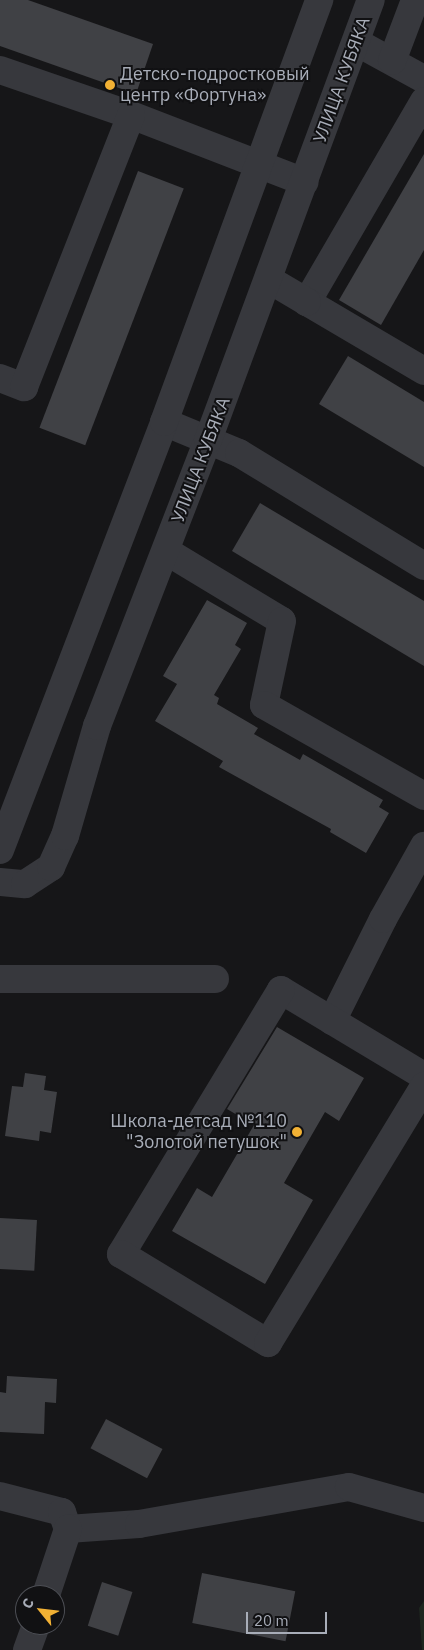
<!DOCTYPE html>
<html>
<head>
<meta charset="utf-8">
<style>
  body { margin:0 }
  #map { position:relative; width:424px; height:1650px; overflow:hidden; background:#161618; font-family:"IBM Plex Sans",sans-serif }
  div>[style] { position:absolute }
  .green>* { inset:0; background:#1e261f }
  .building>* { inset:0; background:#404145; transform-origin:0 0 }
  .minor>* { height:28px; margin:-14px; padding:0 14px; transform-origin:14px; border-radius:14px; background:#37383d }
  .dots>* { width:14px; height:14px; translate:-50% -50%; box-sizing:border-box; border:2px solid #111113; border-radius:50% }
  span { translate:-50% -50%; white-space:nowrap; text-align:center; line-height:1.15; -webkit-text-stroke:4px #111113; paint-order:stroke }
  .poi-label { font-size:18px; color:#a8adb8 }
  .left { translate:0 -50%; text-align:left }
  .right { translate:-100% -50%; text-align:right }
  .street-label { font-size:18px; color:#a8adb8 }
  .north { position:absolute; left:15px; top:1585px; width:50px; height:50px; box-sizing:border-box; background:#111113; border:1px solid #4d4f55; border-radius:50%; rotate:299deg; font-size:14px; font-weight:700; line-height:20px; text-align:center; color:#a8adb8 }
  .north::after { content:''; display:block; margin:auto; width:18px; height:22px; background:#f2b134; clip-path:polygon(50% 0,100% 100%,50% 72%,0 100%) }
  .scale { position:absolute; left:246px; top:1612px; width:81px; height:22px; box-sizing:border-box; border:2px solid #a8adb8; border-top:0; padding-left:6px; font-size:15px; line-height:18px; white-space:nowrap; color:#a8adb8; -webkit-text-stroke:4px #111113; paint-order:stroke }
</style>
</head>
<body>
<div id="map">
  <div class="green">
    <i style="clip-path:polygon(424px 1601px,424px 1650px,422px 1650px,419px 1608px)"></i>
  </div>
  <div class="building">
    <i style="clip-path:polygon(0 0,28px 0,153px 44px,136px 94px,0 46px)"></i>
    <i style="clip-path:polygon(424px 154px,424px 250px,381px 325px,339px 300px)"></i>
    <i style="left:138px;top:171px;width:49px;height:275px;rotate:21deg"></i>
    <i style="clip-path:polygon(348px 356px,424px 402px,424px 467px,319px 404px)"></i>
    <i style="clip-path:polygon(260px 503px,424px 601px,424px 666px,232px 551px)"></i>
    <i style="clip-path:polygon(207px 600px,247px 623px,235px 645px,241px 649px,214px 695px,219px 698px,217px 704px,258px 728px,254px 734px,300px 760px,303px 754px,383px 800px,379px 807px,389px 813px,366px 853px,330px 832px,331px 829px,219px 767px,223px 761px,155px 721px,177px 684px,163px 676px)"></i>
    <i style="clip-path:polygon(277px 1027px,364px 1078px,339px 1121px,325px 1112px,284px 1183px,313px 1200px,265px 1284px,172px 1231px,197px 1188px,212px 1197px,254px 1125px,227px 1109px)"></i>
    <i style="clip-path:polygon(25px 1073px,46px 1076px,44px 1090px,57px 1092px,51px 1133px,40px 1131px,39px 1141px,5px 1136px,12px 1086px,23px 1087px)"></i>
    <i style="left:0;top:1218px;width:37px;height:51px;rotate:3deg"></i>
    <i style="clip-path:polygon(7px 1376px,57px 1379px,56px 1403px,45px 1402px,44px 1434px,0 1432px,0 1392px,6px 1393px)"></i>
    <i style="left:106px;top:1419px;width:64px;height:33px;rotate:28deg"></i>
    <i style="left:202px;top:1573px;width:95px;height:51px;rotate:11deg"></i>
    <i style="left:102px;top:1582px;width:32px;height:46px;rotate:18deg"></i>
  </div>
  <div class="minor">
    <i style="left:356px;top:42px;width:77px;rotate:28.6deg"></i>
    <i style="left:392px;top:61px;width:65px;rotate:-69.3deg"></i>
    <i style="left:0;top:70px;width:139px;rotate:19deg"></i>
    <i style="left:131px;top:115px;width:186px;rotate:21.1deg"></i>
    <i style="left:424px;top:101px;width:233px;rotate:120.2deg"></i>
    <i style="left:307px;top:302px;width:136px;rotate:30.5deg"></i>
    <i style="left:268px;top:279px;width:45px;rotate:30.5deg"></i>
    <i style="left:0;top:378px;width:26px;rotate:21deg"></i>
    <i style="left:24px;top:387px;width:292px;rotate:-68.5deg"></i>
    <i style="left:164px;top:422px;width:81px;rotate:22.5deg"></i>
    <i style="left:239px;top:453px;width:217px;rotate:31.4deg"></i>
    <i style="left:166px;top:551px;width:135px;rotate:31.1deg"></i>
    <i style="left:282px;top:621px;width:86px;rotate:102.1deg"></i>
    <i style="left:264px;top:705px;width:184px;rotate:29.6deg"></i>
    <i style="left:0;top:850px;width:458px;rotate:-69deg"></i>
    <i style="left:164px;top:422px;width:450px;rotate:-69.8deg"></i>
    <i style="left:0;top:882px;width:25px;rotate:5deg"></i>
    <i style="left:25px;top:884px;width:31px;rotate:-33deg"></i>
    <i style="left:51px;top:867px;width:34px;rotate:-66deg"></i>
    <i style="left:65px;top:836px;width:115px;rotate:-73.8deg"></i>
    <i style="left:97px;top:726px;width:307px;rotate:-68.8deg"></i>
    <i style="left:208px;top:440px;width:469px;rotate:-69.7deg"></i>
    <i style="left:0;top:979px;width:215px"></i>
    <i style="left:332px;top:1021px;width:114px;rotate:-63.4deg"></i>
    <i style="left:383px;top:919px;width:84px;rotate:-60.7deg"></i>
    <i style="left:424px;top:1076px;width:167px;rotate:-149deg"></i>
    <i style="left:281px;top:990px;width:309px;rotate:121.2deg"></i>
    <i style="left:121px;top:1254px;width:172px;rotate:31.2deg"></i>
    <i style="left:268px;top:1343px;width:301px;rotate:-58.7deg"></i>
    <i style="left:0;top:1496px;width:64px;rotate:14.5deg"></i>
    <i style="left:62px;top:1512px;width:18px;rotate:71deg"></i>
    <i style="left:68px;top:1529px;width:71px;rotate:-4deg"></i>
    <i style="left:139px;top:1524px;width:213px;rotate:-10deg"></i>
    <i style="left:349px;top:1487px;width:78px;rotate:15.6deg"></i>
    <i style="left:46px;top:1595px;width:70px;rotate:-71.6deg"></i>
    <i style="left:27px;top:1650px;width:27px;rotate:-70deg"></i>
  </div>
  <div class="dots">
    <i style="left:110px;top:85px;background:#f2b134"></i>
    <i style="left:297px;top:1132px;background:#f2b134"></i>
  </div>
  <div class="poi-label">
    <span class="left" style="left:120px;top:85px">Детско-подростковый<br>центр «Фортуна»</span>
    <span class="right" style="left:287px;top:1132px">Школа-детсад №110<br>"Золотой петушок"</span>
  </div>
  <div class="street-label">
    <span style="left:342px;top:80px;rotate:-70deg">УЛИЦА КУБЯКА</span>
    <span style="left:201px;top:460px;rotate:-69deg">УЛИЦА КУБЯКА</span>
  </div>
  <div class="north">С</div>
  <div class="scale">20 m</div>
</div>
</body>
</html>
